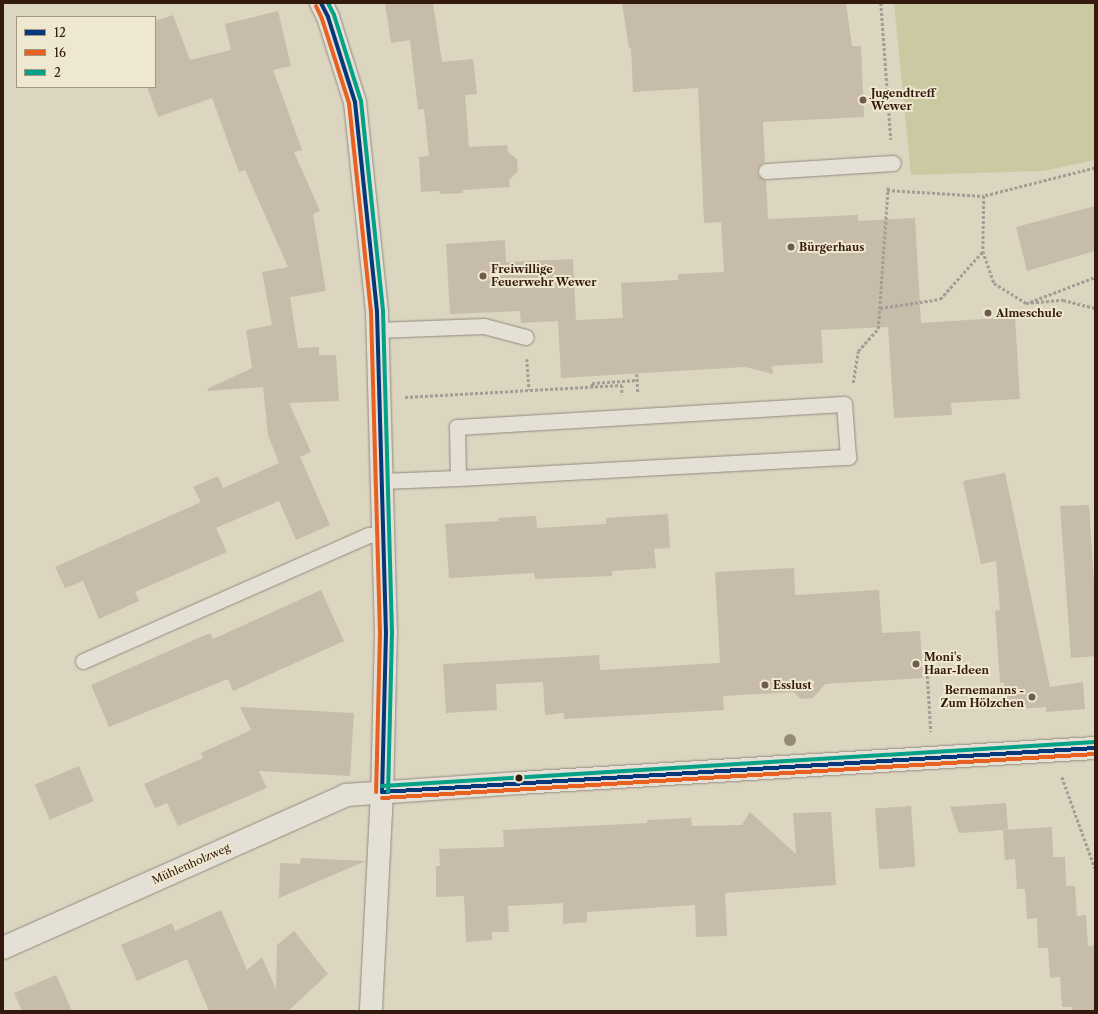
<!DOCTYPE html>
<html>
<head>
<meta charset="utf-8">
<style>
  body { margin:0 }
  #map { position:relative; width:1098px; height:1014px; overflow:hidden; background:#dcd6c1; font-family:"Libre Caslon Text",serif }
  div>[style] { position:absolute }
  .green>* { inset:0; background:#cac9a2 }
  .building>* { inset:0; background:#c7bbaa; transform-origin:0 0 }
  .path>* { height:2.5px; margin-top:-1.25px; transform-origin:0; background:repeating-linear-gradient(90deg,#a39e95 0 3px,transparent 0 5px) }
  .roads { filter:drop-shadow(0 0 1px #918a7d) drop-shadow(0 0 1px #918a7d) }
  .service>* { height:15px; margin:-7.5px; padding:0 7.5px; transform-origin:7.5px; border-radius:7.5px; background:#e4e0d6 }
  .minor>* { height:22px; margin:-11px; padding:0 11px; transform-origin:11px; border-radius:11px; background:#e4e0d6 }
  .tertiary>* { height:22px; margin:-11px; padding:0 11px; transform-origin:11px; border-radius:11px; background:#e4e0d6 }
  .bus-1>* { height:4px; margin:-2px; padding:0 2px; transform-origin:2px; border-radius:2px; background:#05377b }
  .bus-2>* { height:4px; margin:-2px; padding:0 2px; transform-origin:2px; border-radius:2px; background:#e86121 }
  .bus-3>* { height:4px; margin:-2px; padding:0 2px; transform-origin:2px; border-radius:2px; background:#03a188 }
  .trees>* { width:12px; height:12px; margin:-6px; border-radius:50%; background:#968a73 }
  .dots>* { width:11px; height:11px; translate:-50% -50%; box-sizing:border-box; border:2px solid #efe8d0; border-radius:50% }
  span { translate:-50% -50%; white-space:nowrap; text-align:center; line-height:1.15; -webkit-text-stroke:4px #efe8d0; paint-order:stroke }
  .poi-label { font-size:11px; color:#34190e; font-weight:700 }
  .left { translate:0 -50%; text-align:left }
  .right { translate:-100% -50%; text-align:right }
  .street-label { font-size:11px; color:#34190e }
  .frame { position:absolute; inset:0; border:4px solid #34190e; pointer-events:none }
  .legend { position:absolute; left:16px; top:16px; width:140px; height:72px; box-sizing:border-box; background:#efe8d0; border:1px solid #a49582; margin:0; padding:5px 7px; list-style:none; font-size:12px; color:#34190e }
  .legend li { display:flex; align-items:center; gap:8px; height:20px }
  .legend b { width:20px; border:1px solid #a49582 }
</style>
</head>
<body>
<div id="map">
  <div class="green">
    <i style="clip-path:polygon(894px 3px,1095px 3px,1095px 160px,1043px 171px,911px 175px)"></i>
  </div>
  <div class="building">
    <i style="clip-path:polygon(385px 3px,433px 3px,442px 62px,473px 59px,477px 94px,465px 95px,469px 147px,507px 145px,508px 152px,517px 159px,518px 171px,509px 180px,510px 187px,463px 190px,463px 193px,441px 194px,439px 191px,421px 192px,419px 157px,429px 156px,424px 109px,418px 110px,410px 40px,391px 43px)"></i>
    <i style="clip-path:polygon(622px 3px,846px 3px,852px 46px,861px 46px,864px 117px,763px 122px,765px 162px,761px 164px,757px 171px,759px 176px,766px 180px,768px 219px,858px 215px,858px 221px,915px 218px,921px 323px,1015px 317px,1020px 399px,951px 403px,952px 415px,894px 418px,888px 327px,821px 330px,823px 363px,772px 366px,773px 374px,745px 367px,561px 378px,558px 321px,521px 323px,520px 311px,450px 314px,446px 244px,505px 240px,506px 262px,573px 259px,576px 320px,623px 318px,621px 283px,678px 280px,678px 274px,724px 272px,721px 222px,704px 223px,698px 88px,633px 92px,631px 48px,629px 48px)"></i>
    <i style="clip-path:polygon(278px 11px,291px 66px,273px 70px,302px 150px,294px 152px,320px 211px,313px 214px,326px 291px,290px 297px,298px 348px,319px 347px,319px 355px,336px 355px,339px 401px,289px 403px,311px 452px,300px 457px,330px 525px,296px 540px,279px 501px,216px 528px,227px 552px,135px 592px,139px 601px,99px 619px,83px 581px,65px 588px,55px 567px,201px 502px,193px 487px,218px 476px,223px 488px,279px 463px,268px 435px,263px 387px,208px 391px,207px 389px,252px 368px,246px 330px,272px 325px,262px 272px,288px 267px,245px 170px,239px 172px,212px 98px,158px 117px,147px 87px,155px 87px,155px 21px,173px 15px,190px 60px,231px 50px,225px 24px)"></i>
    <i style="clip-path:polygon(1095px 206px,1095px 251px,1027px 271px,1016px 227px)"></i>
    <i style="clip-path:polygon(1005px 473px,1050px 687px,1083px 682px,1085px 709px,1046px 712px,1046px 707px,1006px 710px,1004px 682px,1000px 683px,995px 611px,1000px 610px,996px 561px,981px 564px,963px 481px)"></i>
    <i style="clip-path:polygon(1089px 505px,1095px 598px,1095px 656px,1071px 658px,1060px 506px)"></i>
    <i style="clip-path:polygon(668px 514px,670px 548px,654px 549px,656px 568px,612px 571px,612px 576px,535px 579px,534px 573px,449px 578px,445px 524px,499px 521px,498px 518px,536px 516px,537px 528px,606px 524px,606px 518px)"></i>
    <i style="clip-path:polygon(794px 568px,795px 595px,879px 590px,882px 633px,920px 631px,923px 678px,825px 684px,813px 698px,801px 699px,793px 692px,723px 696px,724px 710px,564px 719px,564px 713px,545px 715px,543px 682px,496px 684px,497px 710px,446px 713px,443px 664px,599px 655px,600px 670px,720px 663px,715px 572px)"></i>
    <i style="clip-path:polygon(321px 590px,344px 641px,233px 691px,228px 679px,109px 727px,91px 685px,210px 633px,213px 639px)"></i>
    <i style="clip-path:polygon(240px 707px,354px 713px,350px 776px,259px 771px,267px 788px,178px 826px,167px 803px,155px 808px,144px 784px,203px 758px,201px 753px,251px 730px)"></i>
    <i style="left:79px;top:766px;width:38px;height:48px;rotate:67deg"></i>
    <i style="clip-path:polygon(1006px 803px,1008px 829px,993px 831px,959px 833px,950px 807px)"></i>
    <i style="left:911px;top:806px;width:61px;height:36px;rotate:86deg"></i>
    <i style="clip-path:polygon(750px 812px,796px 854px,793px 813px,831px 812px,836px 885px,725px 893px,727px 936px,696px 937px,695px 905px,587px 912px,587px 922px,563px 924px,563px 903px,508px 906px,509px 932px,492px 932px,492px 940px,466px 942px,464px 896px,436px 897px,436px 866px,440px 866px,439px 849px,504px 847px,503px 830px,647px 823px,647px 820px,691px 818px,692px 826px,742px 825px)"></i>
    <i style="clip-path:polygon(1052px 827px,1053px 857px,1065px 857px,1066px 886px,1075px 886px,1077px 916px,1086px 915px,1088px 946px,1095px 945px,1095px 1011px,1072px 1011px,1072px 1007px,1062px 1007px,1060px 977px,1050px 978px,1048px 948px,1038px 948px,1037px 918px,1027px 919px,1025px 889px,1017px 889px,1015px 859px,1005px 860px,1003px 830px)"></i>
    <i style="clip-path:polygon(301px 858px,366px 861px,279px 898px,280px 863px,300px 864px)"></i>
    <i style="clip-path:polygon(221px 910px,247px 970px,262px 957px,276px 989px,277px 945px,294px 931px,328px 974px,288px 1011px,209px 1011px,187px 959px,137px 981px,121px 945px,172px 923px,175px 931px)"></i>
    <i style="clip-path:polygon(56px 975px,72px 1011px,22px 1011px,14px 993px)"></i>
  </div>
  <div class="path">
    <i style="left:881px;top:3px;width:137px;rotate:85.8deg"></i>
    <i style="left:1095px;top:168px;width:114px;rotate:165.8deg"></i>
    <i style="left:984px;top:196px;width:55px;rotate:91deg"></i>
    <i style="left:983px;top:251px;width:34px;rotate:71deg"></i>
    <i style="left:994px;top:283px;width:38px;rotate:32deg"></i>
    <i style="left:1026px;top:303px;width:37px;rotate:-5deg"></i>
    <i style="left:1063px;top:300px;width:33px;rotate:14deg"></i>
    <i style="left:887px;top:190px;width:97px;rotate:3.5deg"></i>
    <i style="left:1030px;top:302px;width:70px;rotate:-21deg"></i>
    <i style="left:880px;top:308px;width:61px;rotate:-8.5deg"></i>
    <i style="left:940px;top:299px;width:64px;rotate:-48.1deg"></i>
    <i style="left:527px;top:359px;width:31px;rotate:86deg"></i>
    <i style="left:637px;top:374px;width:19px;rotate:87deg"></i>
    <i style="left:853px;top:383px;width:32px;rotate:-81deg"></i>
    <i style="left:858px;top:351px;width:30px;rotate:-48deg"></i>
    <i style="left:878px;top:329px;width:142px;rotate:-86deg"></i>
    <i style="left:592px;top:387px;width:4px;rotate:-90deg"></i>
    <i style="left:592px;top:383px;width:46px;rotate:-3.7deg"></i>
    <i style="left:405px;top:397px;width:217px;rotate:-3.2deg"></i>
    <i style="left:622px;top:385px;width:10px;rotate:90deg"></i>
    <i style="left:927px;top:666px;width:66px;rotate:86.5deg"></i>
    <i style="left:1062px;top:777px;width:97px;rotate:70.1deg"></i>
  </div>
  <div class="roads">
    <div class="service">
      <i style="left:766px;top:171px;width:127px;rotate:-3.6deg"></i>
      <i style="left:377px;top:330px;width:107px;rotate:-2.1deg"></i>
      <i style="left:484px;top:326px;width:43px;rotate:14.7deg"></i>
      <i style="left:382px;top:481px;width:76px;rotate:-2.3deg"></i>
      <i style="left:458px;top:478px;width:391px;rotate:-3.1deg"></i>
      <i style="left:848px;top:457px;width:53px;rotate:-94.3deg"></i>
      <i style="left:844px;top:404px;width:388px;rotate:176.6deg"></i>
      <i style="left:457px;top:427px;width:51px;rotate:88.9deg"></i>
      <i style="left:83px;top:661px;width:313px;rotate:-23.8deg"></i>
      <i style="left:369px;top:535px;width:13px"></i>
    </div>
    <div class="minor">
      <i style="left:3px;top:948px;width:376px;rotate:-24deg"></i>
      <i style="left:346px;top:795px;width:173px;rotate:-4deg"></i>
      <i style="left:519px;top:783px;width:577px;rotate:-3.48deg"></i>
    </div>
    <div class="tertiary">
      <i style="left:321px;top:3px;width:16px;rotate:63deg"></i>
      <i style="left:328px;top:17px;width:89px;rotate:72.4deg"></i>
      <i style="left:355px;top:102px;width:211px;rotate:84deg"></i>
      <i style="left:377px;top:312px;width:320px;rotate:88.4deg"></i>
      <i style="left:386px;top:632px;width:160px;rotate:91.4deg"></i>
      <i style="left:382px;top:792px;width:219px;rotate:92.9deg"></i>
    </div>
  </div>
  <div class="bus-1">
    <i style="left:321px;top:3px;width:16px;rotate:63deg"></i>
    <i style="left:328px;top:17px;width:89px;rotate:72.4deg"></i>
    <i style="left:355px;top:102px;width:211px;rotate:84deg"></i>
    <i style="left:377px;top:312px;width:320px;rotate:88.4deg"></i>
    <i style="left:386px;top:632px;width:160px;rotate:91.4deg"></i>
    <i style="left:382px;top:792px;width:714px;rotate:-3.53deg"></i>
  </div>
  <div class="bus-2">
    <i style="left:316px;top:6px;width:14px;rotate:65deg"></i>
    <i style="left:322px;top:19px;width:88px;rotate:72.2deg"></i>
    <i style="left:349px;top:103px;width:210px;rotate:84deg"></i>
    <i style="left:371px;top:312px;width:320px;rotate:88.4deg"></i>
    <i style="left:380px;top:632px;width:160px;rotate:91.4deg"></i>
    <i style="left:382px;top:798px;width:714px;rotate:-3.53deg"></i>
  </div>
  <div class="bus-3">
    <i style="left:328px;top:3px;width:13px;rotate:63deg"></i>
    <i style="left:334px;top:15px;width:90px;rotate:72.6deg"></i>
    <i style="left:361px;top:101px;width:211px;rotate:84deg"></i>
    <i style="left:383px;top:311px;width:321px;rotate:88.4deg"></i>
    <i style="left:392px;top:632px;width:160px;rotate:91.4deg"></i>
    <i style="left:382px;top:786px;width:714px;rotate:-3.53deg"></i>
  </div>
  <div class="trees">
    <i style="left:790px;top:740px"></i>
  </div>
  <div class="dots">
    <i style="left:863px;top:100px;background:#6f5b4d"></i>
    <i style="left:791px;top:247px;background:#6f5b4d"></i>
    <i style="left:483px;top:276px;background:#6f5b4d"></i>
    <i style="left:988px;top:313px;background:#6f5b4d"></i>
    <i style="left:916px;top:664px;background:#6f5b4d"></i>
    <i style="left:765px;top:685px;background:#6f5b4d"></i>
    <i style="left:1032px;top:697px;background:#6f5b4d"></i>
    <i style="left:519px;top:778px;background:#34190e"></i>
  </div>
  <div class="poi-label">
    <span class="left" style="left:871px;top:100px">Jugendtreff<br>Wewer</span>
    <span class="left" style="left:799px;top:247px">Bürgerhaus</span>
    <span class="left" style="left:491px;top:276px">Freiwillige<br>Feuerwehr Wewer</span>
    <span class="left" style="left:996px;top:313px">Almeschule</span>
    <span class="left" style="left:924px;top:664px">Moni's<br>Haar-Ideen</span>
    <span class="left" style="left:773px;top:685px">Esslust</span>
    <span class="right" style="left:1024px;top:697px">Bernemanns -<br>Zum Hölzchen</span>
  </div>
  <div class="street-label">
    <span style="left:191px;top:864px;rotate:-24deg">Mühlenholzweg</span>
  </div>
  <div class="frame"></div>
  <ul class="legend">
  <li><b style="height:5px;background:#05377b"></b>12</li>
  <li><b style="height:5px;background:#e86121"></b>16</li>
  <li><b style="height:5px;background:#03a188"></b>2</li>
  </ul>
</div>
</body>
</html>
